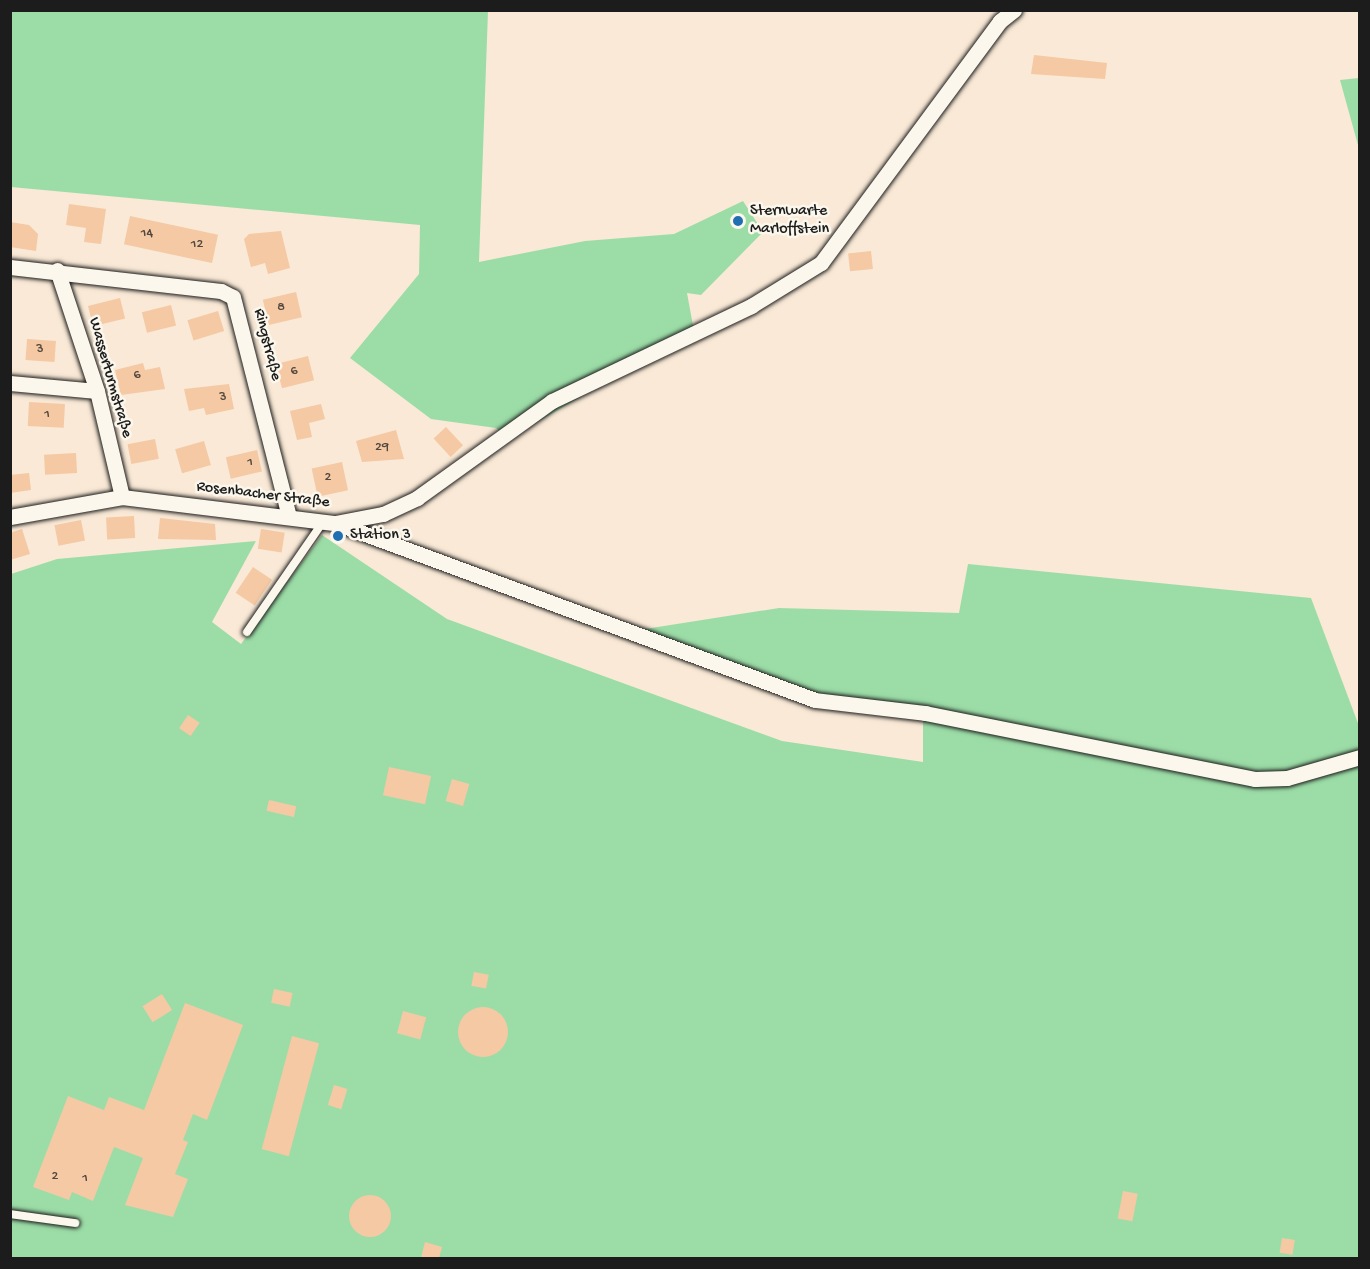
<!DOCTYPE html>
<html>
<head>
<meta charset="utf-8">
<style>
  body { margin:0 }
  #map { position:relative; width:1370px; height:1269px; overflow:hidden; background:#f9e9d6; font-family:"Gochi Hand",sans-serif }
  div>[style] { position:absolute }
  .green>* { inset:0; background:#9cdda7 }
  .building>* { inset:0; background:#f4c9a4; transform-origin:0 0 }
  .round { border-radius:50% }
  .roads { filter:drop-shadow(0 0 2px #1c1c1c) drop-shadow(0 0 2px #1c1c1c) }
  .lane>* { height:8px; margin:-4px; padding:0 4px; transform-origin:4px; border-radius:4px; background:#fbf7ec }
  .street>* { height:15px; margin:-7.5px; padding:0 7.5px; transform-origin:7.5px; border-radius:7.5px; background:#fbf7ec }
  .dots>* { width:16px; height:16px; translate:-50% -50%; box-sizing:border-box; border:3px solid #fbf7ec; border-radius:50% }
  span { translate:-50% -50%; white-space:nowrap; text-align:center; line-height:1.15; -webkit-text-stroke:5px #fbf7ec; paint-order:stroke }
  .number-label { font-size:14px; color:#52473e }
  .number-label span { -webkit-text-stroke-width:0 }
  .poi-label { font-size:16px; color:#1c1c1c }
  .left { translate:0 -50%; text-align:left }
  .street-label { font-size:16px; color:#1c1c1c }
  .frame { position:absolute; inset:0; border:12px solid #1c1c1c; pointer-events:none }
</style>
</head>
<body>
<div id="map">
  <div class="green">
    <i style="clip-path:polygon(10px 11px,488px 11px,479px 262px,585px 241px,674px 234px,743px 201px,763px 232px,701px 295px,687px 293px,694px 331px,508px 439px,496px 428px,431px 419px,350px 358px,419px 274px,420px 225px,11px 187px)"></i>
    <i style="clip-path:polygon(1359px 78px,1360px 145px,1358px 145px,1340px 80px)"></i>
    <i style="clip-path:polygon(322px 535px,447px 619px,782px 741px,923px 762px,923px 714px,801px 697px,626px 632px,779px 608px,959px 613px,968px 564px,1311px 598px,1359px 726px,1359px 1258px,11px 1258px,11px 574px,57px 559px,256px 541px,212px 622px,241px 644px)"></i>
  </div>
  <div class="building">
    <i style="clip-path:polygon(1034px 55px,1107px 63px,1105px 79px,1031px 74px)"></i>
    <i style="clip-path:polygon(69px 204px,106px 209px,101px 244px,84px 242px,86px 228px,66px 225px)"></i>
    <i style="left:130px;top:216px;width:90px;height:29px;rotate:12deg"></i>
    <i style="clip-path:polygon(10px 222px,29px 225px,38px 234px,36px 251px,10px 247px)"></i>
    <i style="clip-path:polygon(281px 231px,290px 268px,268px 274px,265px 263px,251px 267px,244px 239px,249px 234px)"></i>
    <i style="left:871px;top:251px;width:18px;height:23px;rotate:84deg"></i>
    <i style="left:296px;top:292px;width:26px;height:34px;rotate:77deg"></i>
    <i style="left:120px;top:298px;width:21px;height:33px;rotate:76deg"></i>
    <i style="left:171px;top:305px;width:21px;height:30px;rotate:76deg"></i>
    <i style="left:218px;top:311px;width:21px;height:32px;rotate:73deg"></i>
    <i style="left:27px;top:339px;width:29px;height:21px;rotate:4deg"></i>
    <i style="left:308px;top:356px;width:25px;height:33px;rotate:76deg"></i>
    <i style="clip-path:polygon(143px 363px,145px 370px,160px 367px,165px 389px,121px 395px,115px 370px)"></i>
    <i style="clip-path:polygon(229px 384px,234px 409px,206px 415px,204px 408px,189px 411px,184px 389px)"></i>
    <i style="left:29px;top:402px;width:36px;height:24px;rotate:3deg"></i>
    <i style="clip-path:polygon(321px 404px,325px 419px,309px 423px,312px 437px,297px 440px,290px 411px)"></i>
    <i style="left:446px;top:427px;width:25px;height:17px;rotate:47deg"></i>
    <i style="clip-path:polygon(396px 430px,404px 459px,362px 462px,356px 441px)"></i>
    <i style="left:155px;top:439px;width:20px;height:28px;rotate:79deg"></i>
    <i style="left:204px;top:441px;width:25px;height:30px;rotate:74deg"></i>
    <i style="left:257px;top:450px;width:22px;height:32px;rotate:77deg"></i>
    <i style="left:76px;top:453px;width:20px;height:32px;rotate:87deg"></i>
    <i style="left:342px;top:462px;width:29px;height:31px;rotate:78deg"></i>
    <i style="clip-path:polygon(29px 473px,31px 490px,10px 493px,10px 475px)"></i>
    <i style="left:134px;top:516px;width:22px;height:28px;rotate:87deg"></i>
    <i style="clip-path:polygon(160px 518px,215px 524px,216px 540px,158px 539px)"></i>
    <i style="left:81px;top:520px;width:21px;height:27px;rotate:79deg"></i>
    <i style="clip-path:polygon(22px 529px,30px 554px,10px 560px,10px 533px)"></i>
    <i style="left:261px;top:529px;width:24px;height:20px;rotate:9deg"></i>
    <i style="left:253px;top:567px;width:23px;height:31px;rotate:34deg"></i>
    <i style="left:188px;top:715px;width:14px;height:16px;rotate:34deg"></i>
    <i style="left:389px;top:767px;width:43px;height:29px;rotate:12deg"></i>
    <i style="left:452px;top:779px;width:18px;height:23px;rotate:16deg"></i>
    <i style="left:269px;top:800px;width:28px;height:11px;rotate:13deg"></i>
    <i style="left:474px;top:972px;width:15px;height:14px;rotate:11deg"></i>
    <i style="left:274px;top:989px;width:19px;height:14px;rotate:12deg"></i>
    <i style="left:162px;top:994px;width:19px;height:23px;rotate:58deg"></i>
    <i style="clip-path:polygon(185px 1003px,243px 1025px,207px 1120px,193px 1114px,183px 1140px,188px 1142px,175px 1174px,188px 1179px,173px 1217px,125px 1205px,143px 1158px,114px 1147px,93px 1201px,72px 1192px,69px 1200px,33px 1187px,68px 1096px,104px 1110px,109px 1097px,144px 1110px)"></i>
    <i class="round" style="left:458px;top:1007px;width:50px;height:50px"></i>
    <i style="left:403px;top:1011px;width:24px;height:23px;rotate:15deg"></i>
    <i style="left:292px;top:1036px;width:28px;height:117px;rotate:15deg"></i>
    <i style="left:334px;top:1085px;width:14px;height:21px;rotate:17deg"></i>
    <i style="left:1123px;top:1191px;width:15px;height:28px;rotate:11deg"></i>
    <i class="round" style="left:349px;top:1195px;width:42px;height:42px"></i>
    <i style="left:1282px;top:1238px;width:13px;height:15px;rotate:9deg"></i>
    <i style="clip-path:polygon(425px 1242px,442px 1247px,439px 1258px,421px 1258px)"></i>
  </div>
  <div class="roads">
    <div class="lane">
      <i style="left:247px;top:632px;width:134px;rotate:-55.4deg"></i>
      <i style="left:10px;top:1214px;width:66px;rotate:7.9deg"></i>
    </div>
    <div class="street">
      <i style="left:10px;top:267px;width:212px;rotate:6.5deg"></i>
      <i style="left:221px;top:291px;width:13px;rotate:27deg"></i>
      <i style="left:233px;top:297px;width:226px;rotate:75.7deg"></i>
      <i style="left:57px;top:270px;width:127px;rotate:71.7deg"></i>
      <i style="left:97px;top:391px;width:109px;rotate:76.7deg"></i>
      <i style="left:10px;top:383px;width:87px;rotate:5.3deg"></i>
      <i style="left:10px;top:517px;width:114px;rotate:-10.1deg"></i>
      <i style="left:122px;top:497px;width:215px;rotate:7deg"></i>
      <i style="left:335px;top:523px;width:49px;rotate:-10.6deg"></i>
      <i style="left:383px;top:514px;width:38px;rotate:-25deg"></i>
      <i style="left:417px;top:498px;width:166px;rotate:-35.7deg"></i>
      <i style="left:552px;top:401px;width:221px;rotate:-25.5deg"></i>
      <i style="left:751px;top:306px;width:82px;rotate:-31.6deg"></i>
      <i style="left:821px;top:263px;width:301px;rotate:-53.5deg"></i>
      <i style="left:1000px;top:21px;width:18px;rotate:-38deg"></i>
      <i style="left:338px;top:524px;width:508px;rotate:20.25deg"></i>
      <i style="left:815px;top:700px;width:111px;rotate:6.7deg"></i>
      <i style="left:925px;top:713px;width:337px;rotate:11.3deg"></i>
      <i style="left:1255px;top:779px;width:32px;rotate:-2deg"></i>
      <i style="left:1287px;top:778px;width:76px;rotate:-16deg"></i>
    </div>
  </div>
  <div class="dots">
    <i style="left:738px;top:221px;background:#1f6fb2"></i>
    <i style="left:338px;top:536px;background:#1f6fb2"></i>
  </div>
  <div class="number-label">
    <span style="left:147px;top:234px">14</span>
    <span style="left:197px;top:245px">12</span>
    <span style="left:281px;top:308px">8</span>
    <span style="left:40px;top:350px">3</span>
    <span style="left:294px;top:372px">6</span>
    <span style="left:137px;top:376px">6</span>
    <span style="left:223px;top:398px">3</span>
    <span style="left:47px;top:415px">1</span>
    <span style="left:382px;top:448px">29</span>
    <span style="left:250px;top:463px">1</span>
    <span style="left:328px;top:478px">2</span>
    <span style="left:55px;top:1177px">2</span>
    <span style="left:85px;top:1179px">1</span>
  </div>
  <div class="poi-label">
    <span class="left" style="left:750px;top:221px">Sternwarte<br>Marloffstein</span>
    <span class="left" style="left:350px;top:536px">Station 3</span>
  </div>
  <div class="street-label">
    <span style="left:266px;top:345px;rotate:76deg">Ringstraße</span>
    <span style="left:109px;top:378px;rotate:74deg">Wasserturmstraße</span>
    <span style="left:263px;top:496px;rotate:7deg">Rosenbacher Straße</span>
  </div>
  <div class="frame"></div>
</div>
</body>
</html>
